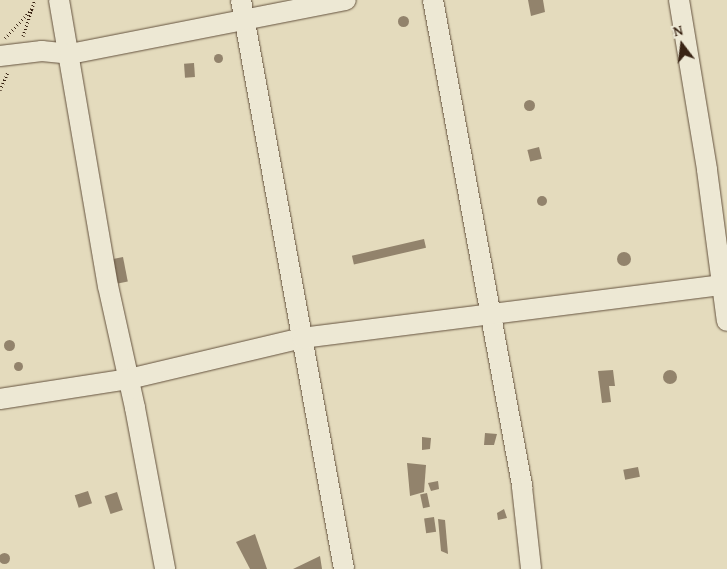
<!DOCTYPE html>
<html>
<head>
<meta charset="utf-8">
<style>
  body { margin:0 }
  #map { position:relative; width:727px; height:569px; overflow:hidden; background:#e4dbbd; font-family:"Gentium Book Plus",serif }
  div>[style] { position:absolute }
  .building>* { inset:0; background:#92836c; transform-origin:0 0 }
  .round { border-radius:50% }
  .path>* { height:3px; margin-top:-1.5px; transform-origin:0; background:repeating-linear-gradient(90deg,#392414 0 1px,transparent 0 3.5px) }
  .roads { filter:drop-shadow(0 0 1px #64523e) drop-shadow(0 0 1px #64523e) }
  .street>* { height:20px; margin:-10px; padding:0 10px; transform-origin:10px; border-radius:10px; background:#ede8d4 }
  span { translate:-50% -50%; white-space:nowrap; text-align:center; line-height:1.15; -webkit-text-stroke:4px #ede8d4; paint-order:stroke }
  .north { position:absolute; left:657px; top:20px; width:50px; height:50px; -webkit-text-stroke:4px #ede8d4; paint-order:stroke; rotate:345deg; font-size:14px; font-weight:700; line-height:20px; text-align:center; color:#392414 }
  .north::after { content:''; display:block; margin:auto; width:18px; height:22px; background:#392414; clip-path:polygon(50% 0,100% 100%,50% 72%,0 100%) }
</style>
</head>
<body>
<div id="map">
  <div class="building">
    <i style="clip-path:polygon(528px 0,543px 0,545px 12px,531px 16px)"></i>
    <i class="round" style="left:397.5px;top:15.5px;width:11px;height:11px"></i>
    <i class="round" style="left:213.5px;top:53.5px;width:9px;height:9px"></i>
    <i style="left:194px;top:63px;width:14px;height:10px;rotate:86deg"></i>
    <i class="round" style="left:523.5px;top:99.5px;width:11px;height:11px"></i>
    <i style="left:539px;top:147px;width:12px;height:12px;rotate:76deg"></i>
    <i class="round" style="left:537px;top:196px;width:10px;height:10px"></i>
    <i style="left:424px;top:239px;width:9px;height:74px;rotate:77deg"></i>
    <i class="round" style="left:617px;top:252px;width:14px;height:14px"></i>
    <i style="left:123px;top:257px;width:25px;height:10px;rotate:79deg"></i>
    <i class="round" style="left:3.5px;top:339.5px;width:11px;height:11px"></i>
    <i class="round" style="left:13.5px;top:361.5px;width:9px;height:9px"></i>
    <i style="clip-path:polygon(613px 370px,615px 386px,609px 386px,611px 402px,602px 403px,598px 371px)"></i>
    <i class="round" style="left:663px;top:370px;width:14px;height:14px"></i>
    <i style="clip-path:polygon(485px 433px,497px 434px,494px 445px,484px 445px)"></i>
    <i style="clip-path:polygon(422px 437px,431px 438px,430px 449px,422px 450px)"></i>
    <i style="clip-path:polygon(407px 463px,426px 465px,424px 492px,410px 496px)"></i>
    <i style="left:638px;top:467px;width:10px;height:15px;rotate:79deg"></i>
    <i style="clip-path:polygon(438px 481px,439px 489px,431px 491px,428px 483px)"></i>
    <i style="left:88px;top:491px;width:13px;height:14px;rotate:72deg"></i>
    <i style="left:117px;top:492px;width:19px;height:13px;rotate:72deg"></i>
    <i style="left:427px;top:493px;width:14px;height:7px;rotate:78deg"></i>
    <i style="clip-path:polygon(504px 509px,507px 518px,498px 520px,497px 513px)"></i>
    <i style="left:434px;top:517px;width:15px;height:10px;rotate:82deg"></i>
    <i style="clip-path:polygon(438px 519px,445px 520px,448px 554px,441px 551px)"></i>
    <i style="clip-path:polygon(255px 534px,267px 569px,250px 569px,236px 542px)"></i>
    <i class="round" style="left:-1.5px;top:552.5px;width:11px;height:11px"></i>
    <i style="clip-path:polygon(320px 556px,322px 569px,293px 569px)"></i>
  </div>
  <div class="path">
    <i style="left:23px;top:36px;width:38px;rotate:-72deg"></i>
    <i style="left:5px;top:38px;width:41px;rotate:-47deg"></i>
    <i style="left:0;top:90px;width:20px;rotate:-66deg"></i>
  </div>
  <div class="roads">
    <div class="street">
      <i style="left:59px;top:0;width:290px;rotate:80.3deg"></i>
      <i style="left:108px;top:286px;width:125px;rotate:77.5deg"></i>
      <i style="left:135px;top:408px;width:164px;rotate:79.4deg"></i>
      <i style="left:241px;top:0;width:578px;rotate:79.74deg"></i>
      <i style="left:433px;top:0;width:495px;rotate:79.6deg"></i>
      <i style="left:522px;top:487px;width:82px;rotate:83.7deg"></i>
      <i style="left:679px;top:0;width:172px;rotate:80.6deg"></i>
      <i style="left:707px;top:170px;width:152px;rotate:82.5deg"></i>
      <i style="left:0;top:56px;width:42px;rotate:-6.8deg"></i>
      <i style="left:42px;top:51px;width:28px;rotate:6deg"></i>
      <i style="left:70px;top:54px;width:281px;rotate:-11.1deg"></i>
      <i style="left:0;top:399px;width:131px;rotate:-8.8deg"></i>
      <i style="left:129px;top:379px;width:178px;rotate:-13.3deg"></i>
      <i style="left:302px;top:338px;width:428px;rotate:-7.2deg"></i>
    </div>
  </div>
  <div class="north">N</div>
</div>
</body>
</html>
